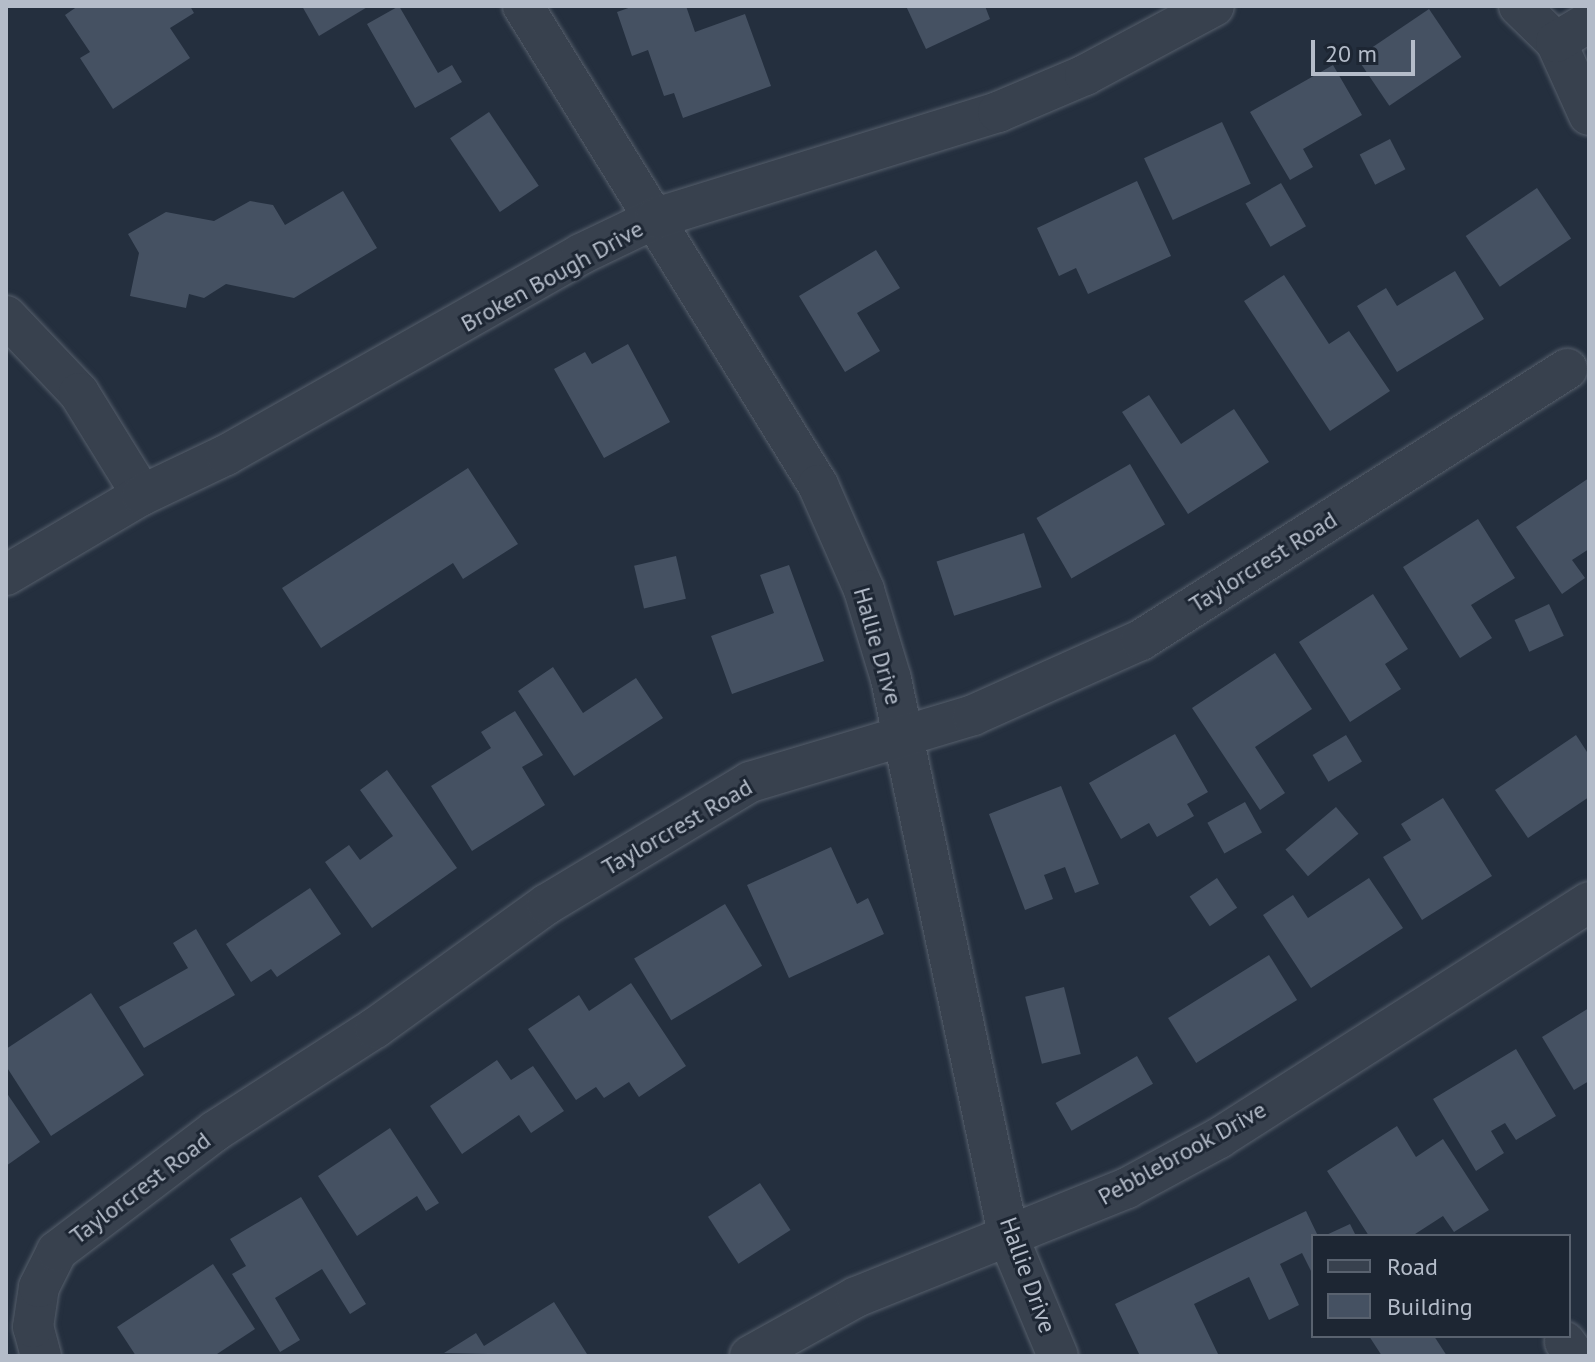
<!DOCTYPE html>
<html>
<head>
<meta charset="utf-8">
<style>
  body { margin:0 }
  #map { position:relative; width:1595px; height:1362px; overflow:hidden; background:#242f3e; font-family:"PT Sans",sans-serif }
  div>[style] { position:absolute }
  .building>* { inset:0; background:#455162; transform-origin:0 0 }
  .roads { filter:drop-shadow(0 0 2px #565f6c) drop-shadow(0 0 2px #565f6c) }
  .minor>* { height:40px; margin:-20px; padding:0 20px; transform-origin:20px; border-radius:20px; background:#38414e }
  span { translate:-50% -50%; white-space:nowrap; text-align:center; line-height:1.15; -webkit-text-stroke:6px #1d2633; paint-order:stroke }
  .street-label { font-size:24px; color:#b4bcc9 }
  .frame { position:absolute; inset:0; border:8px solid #b4bcc9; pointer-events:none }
  .legend { position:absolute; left:1311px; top:1234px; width:260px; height:104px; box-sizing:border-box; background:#1d2633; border:2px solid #59626f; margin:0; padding:10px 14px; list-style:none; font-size:24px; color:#b4bcc9 }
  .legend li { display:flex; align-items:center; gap:16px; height:40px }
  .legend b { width:40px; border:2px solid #59626f }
  .scale { position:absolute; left:1311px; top:40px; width:104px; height:36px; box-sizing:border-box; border:4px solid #b4bcc9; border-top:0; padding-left:10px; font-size:24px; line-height:28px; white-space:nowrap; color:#b4bcc9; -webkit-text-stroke:6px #1d2633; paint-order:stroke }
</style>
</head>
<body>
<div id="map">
  <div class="building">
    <i style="clip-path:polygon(78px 6px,190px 6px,194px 13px,170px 28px,190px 58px,113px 109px,80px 58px,90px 52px,65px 15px)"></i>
    <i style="clip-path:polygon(302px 6px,369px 6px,319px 36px)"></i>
    <i style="clip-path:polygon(399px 6px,438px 73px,452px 65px,462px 82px,415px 108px,367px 24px)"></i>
    <i style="clip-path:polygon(634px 6px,686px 6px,695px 32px,745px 14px,771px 86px,683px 118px,674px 93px,664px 96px,648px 50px,632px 56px,617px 12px)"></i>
    <i style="clip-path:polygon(906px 6px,985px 6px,990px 19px,926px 49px)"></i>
    <i style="left:1429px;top:9px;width:58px;height:87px;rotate:56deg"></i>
    <i style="clip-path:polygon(1333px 65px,1362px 115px,1303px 149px,1313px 167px,1290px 180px,1250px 112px)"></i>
    <i style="left:489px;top:112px;width:89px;height:47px;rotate:56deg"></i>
    <i style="left:1222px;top:122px;width:68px;height:86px;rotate:65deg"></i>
    <i style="left:1390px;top:139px;width:34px;height:34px;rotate:63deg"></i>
    <i style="clip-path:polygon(1137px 181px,1171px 256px,1088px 294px,1076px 268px,1059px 276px,1037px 228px)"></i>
    <i style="left:1281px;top:183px;width:50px;height:41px;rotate:60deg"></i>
    <i style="left:1537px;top:188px;width:61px;height:86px;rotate:56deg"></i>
    <i style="clip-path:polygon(343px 191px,377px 248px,294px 298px,226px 284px,204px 298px,189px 294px,186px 308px,130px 296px,139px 253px,128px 234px,166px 212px,214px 221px,250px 201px,273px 205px,285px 225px)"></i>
    <i style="clip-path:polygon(876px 250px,900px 288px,857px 313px,880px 351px,845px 372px,799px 296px)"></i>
    <i style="clip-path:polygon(1455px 271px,1484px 319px,1397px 372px,1357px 306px,1386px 288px,1397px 306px)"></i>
    <i style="clip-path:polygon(1284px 275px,1329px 344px,1349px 331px,1390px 391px,1330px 431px,1244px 301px)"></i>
    <i style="clip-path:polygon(628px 344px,670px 422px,604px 458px,554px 369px,585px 352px,592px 364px)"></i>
    <i style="clip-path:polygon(1149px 395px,1181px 444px,1234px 409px,1269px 462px,1188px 514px,1122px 412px)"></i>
    <i style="left:1130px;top:464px;width:70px;height:108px;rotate:60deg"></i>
    <i style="clip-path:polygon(468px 468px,518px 544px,463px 579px,453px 563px,321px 648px,282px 588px)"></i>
    <i style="clip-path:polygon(1589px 478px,1589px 549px,1572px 560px,1585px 578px,1562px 594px,1516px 527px)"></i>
    <i style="clip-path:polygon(1478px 519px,1515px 578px,1471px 605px,1492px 638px,1460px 658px,1403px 567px)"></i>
    <i style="left:1024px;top:533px;width:57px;height:92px;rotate:72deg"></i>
    <i style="left:676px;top:556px;width:44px;height:43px;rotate:77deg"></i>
    <i style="clip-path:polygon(789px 565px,824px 661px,732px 694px,711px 636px,774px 613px,760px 575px)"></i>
    <i style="clip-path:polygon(1373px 594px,1408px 649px,1385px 664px,1401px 689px,1350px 722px,1299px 642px)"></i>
    <i style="left:1549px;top:604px;width:35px;height:38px;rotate:65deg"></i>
    <i style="clip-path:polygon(1275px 653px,1312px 709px,1255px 747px,1285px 793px,1260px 810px,1192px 708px)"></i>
    <i style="clip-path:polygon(553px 667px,583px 713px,636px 678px,663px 718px,574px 776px,518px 691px)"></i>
    <i style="clip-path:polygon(515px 711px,543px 755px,522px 767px,545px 805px,472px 851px,431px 786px,491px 748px,481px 732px)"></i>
    <i style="clip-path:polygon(1175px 734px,1208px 792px,1187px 804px,1194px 816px,1157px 837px,1149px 823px,1121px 839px,1089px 783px)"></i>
    <i style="left:1346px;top:735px;width:31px;height:39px;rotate:59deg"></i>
    <i style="clip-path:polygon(1576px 735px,1589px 755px,1589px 797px,1528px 838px,1495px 790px)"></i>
    <i style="clip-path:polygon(387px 770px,457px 868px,372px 928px,325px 862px,349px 845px,360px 860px,393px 836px,360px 790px)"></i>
    <i style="clip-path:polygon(1061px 786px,1099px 884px,1075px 893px,1065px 867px,1044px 875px,1053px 899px,1025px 910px,989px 814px)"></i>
    <i style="clip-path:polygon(1443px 798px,1492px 876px,1422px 920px,1383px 857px,1411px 840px,1401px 824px)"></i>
    <i style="left:1245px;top:802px;width:35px;height:43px;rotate:61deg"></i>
    <i style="left:1336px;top:807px;width:35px;height:66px;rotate:50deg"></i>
    <i style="clip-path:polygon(831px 847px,857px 904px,868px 898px,884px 934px,789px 978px,747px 885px)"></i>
    <i style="left:1217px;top:878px;width:36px;height:33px;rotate:56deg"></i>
    <i style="clip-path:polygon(1369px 878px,1403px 928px,1311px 988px,1263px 915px,1293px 895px,1308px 918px)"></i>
    <i style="clip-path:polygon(310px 888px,341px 934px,277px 977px,271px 969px,251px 982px,226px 944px)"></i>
    <i style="left:725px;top:904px;width:72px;height:106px;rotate:59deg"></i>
    <i style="clip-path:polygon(196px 929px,235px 995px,144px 1048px,119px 1007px,188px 968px,173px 943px)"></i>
    <i style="left:1269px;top:955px;width:53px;height:119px;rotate:58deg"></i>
    <i style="clip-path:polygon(631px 983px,686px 1066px,639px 1097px,629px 1082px,604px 1098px,596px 1087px,576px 1100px,528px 1029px,579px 995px,589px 1011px)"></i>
    <i style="left:1064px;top:987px;width:69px;height:40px;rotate:76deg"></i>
    <i style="clip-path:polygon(91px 993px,144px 1075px,51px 1136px,6px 1066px,6px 1049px)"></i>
    <i style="clip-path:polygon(1589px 1008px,1589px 1081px,1574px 1090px,1542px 1037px)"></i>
    <i style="clip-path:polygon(1516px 1049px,1556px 1116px,1516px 1140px,1505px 1123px,1491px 1131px,1504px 1153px,1476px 1171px,1433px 1099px)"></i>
    <i style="left:1137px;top:1056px;width:32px;height:94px;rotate:60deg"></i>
    <i style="clip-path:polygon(497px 1060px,511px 1080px,533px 1066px,564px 1111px,531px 1133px,519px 1115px,462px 1154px,430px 1106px)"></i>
    <i style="clip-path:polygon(6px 1092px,40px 1142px,6px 1166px)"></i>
    <i style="clip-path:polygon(1397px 1126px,1416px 1157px,1443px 1139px,1489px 1210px,1454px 1232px,1443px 1216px,1412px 1236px,1369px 1236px,1327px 1171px)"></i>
    <i style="clip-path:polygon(390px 1128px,439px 1203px,426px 1211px,417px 1196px,357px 1236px,318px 1176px)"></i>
    <i style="left:760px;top:1183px;width:56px;height:62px;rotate:57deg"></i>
    <i style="clip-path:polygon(301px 1197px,366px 1304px,350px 1314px,322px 1269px,275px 1298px,300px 1340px,280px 1352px,232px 1274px,246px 1266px,230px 1239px)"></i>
    <i style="clip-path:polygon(1306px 1211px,1318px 1236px,1313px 1236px,1313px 1275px,1302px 1253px,1280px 1264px,1299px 1305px,1269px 1320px,1249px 1277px,1194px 1304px,1219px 1356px,1140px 1356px,1115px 1304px)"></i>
    <i style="clip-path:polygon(1350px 1224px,1356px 1236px,1324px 1236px)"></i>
    <i style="clip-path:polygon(213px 1264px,255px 1329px,214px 1356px,136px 1356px,117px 1327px)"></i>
    <i style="clip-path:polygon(554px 1302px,587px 1354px,583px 1356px,444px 1353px,476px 1333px,484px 1346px)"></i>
    <i style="clip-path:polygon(1369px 1336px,1434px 1336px,1447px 1356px,1382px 1356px)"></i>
  </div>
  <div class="roads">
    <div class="minor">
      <i style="left:523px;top:6px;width:563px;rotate:58.37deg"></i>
      <i style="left:818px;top:485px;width:115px;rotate:66.3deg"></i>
      <i style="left:864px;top:590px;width:93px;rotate:73.1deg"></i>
      <i style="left:891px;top:679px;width:572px;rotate:78.1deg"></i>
      <i style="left:1009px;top:1239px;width:127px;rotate:67.3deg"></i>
      <i style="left:1519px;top:6px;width:52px;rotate:44.2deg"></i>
      <i style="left:1556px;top:42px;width:80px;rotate:65.7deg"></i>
      <i style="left:1556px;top:42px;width:39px;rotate:-31deg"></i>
      <i style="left:6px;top:316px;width:106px;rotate:46.5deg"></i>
      <i style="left:79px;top:393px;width:120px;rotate:58.3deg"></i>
      <i style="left:6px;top:575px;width:158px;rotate:-30.5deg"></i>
      <i style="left:142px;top:495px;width:93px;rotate:-25.5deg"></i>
      <i style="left:226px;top:455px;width:408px;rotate:-29.5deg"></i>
      <i style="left:581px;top:254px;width:83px;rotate:-25.6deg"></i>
      <i style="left:656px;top:218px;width:358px;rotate:-17.2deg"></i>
      <i style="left:998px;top:112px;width:95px;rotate:-23deg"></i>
      <i style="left:1085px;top:75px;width:146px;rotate:-28.1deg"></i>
      <i style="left:1565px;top:1342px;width:17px;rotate:54deg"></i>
      <i style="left:41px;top:1356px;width:30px;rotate:-105deg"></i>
      <i style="left:33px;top:1327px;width:40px;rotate:-81.5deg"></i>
      <i style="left:39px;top:1287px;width:40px;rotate:-63.4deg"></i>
      <i style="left:57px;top:1251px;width:198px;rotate:-37.2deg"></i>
      <i style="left:215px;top:1131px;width:190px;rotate:-32.8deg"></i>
      <i style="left:375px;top:1028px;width:212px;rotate:-35.8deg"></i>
      <i style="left:547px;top:904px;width:237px;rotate:-31deg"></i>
      <i style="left:750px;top:782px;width:233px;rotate:-16.7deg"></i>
      <i style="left:973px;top:715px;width:184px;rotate:-24.1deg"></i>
      <i style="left:1141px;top:640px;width:505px;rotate:-32.46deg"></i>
      <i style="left:750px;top:1356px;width:121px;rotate:-29.1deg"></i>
      <i style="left:856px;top:1297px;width:292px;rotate:-21.9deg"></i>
      <i style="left:1127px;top:1188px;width:105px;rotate:-28.5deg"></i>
      <i style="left:1219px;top:1138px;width:439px;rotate:-32.5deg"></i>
    </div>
  </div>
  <div class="street-label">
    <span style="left:552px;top:276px;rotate:-29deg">Broken Bough Drive</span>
    <span style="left:1263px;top:562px;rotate:-32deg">Taylorcrest Road</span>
    <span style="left:878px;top:646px;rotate:74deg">Hallie Drive</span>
    <span style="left:677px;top:827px;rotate:-30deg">Taylorcrest Road</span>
    <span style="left:1182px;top:1153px;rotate:-29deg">Pebblebrook Drive</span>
    <span style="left:140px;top:1188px;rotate:-37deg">Taylorcrest Road</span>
    <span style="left:1028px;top:1275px;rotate:70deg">Hallie Drive</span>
  </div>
  <div class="frame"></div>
  <ul class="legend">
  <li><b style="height:10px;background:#38414e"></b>Road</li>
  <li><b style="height:22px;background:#455162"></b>Building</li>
  </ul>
  <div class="scale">20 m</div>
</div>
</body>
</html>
